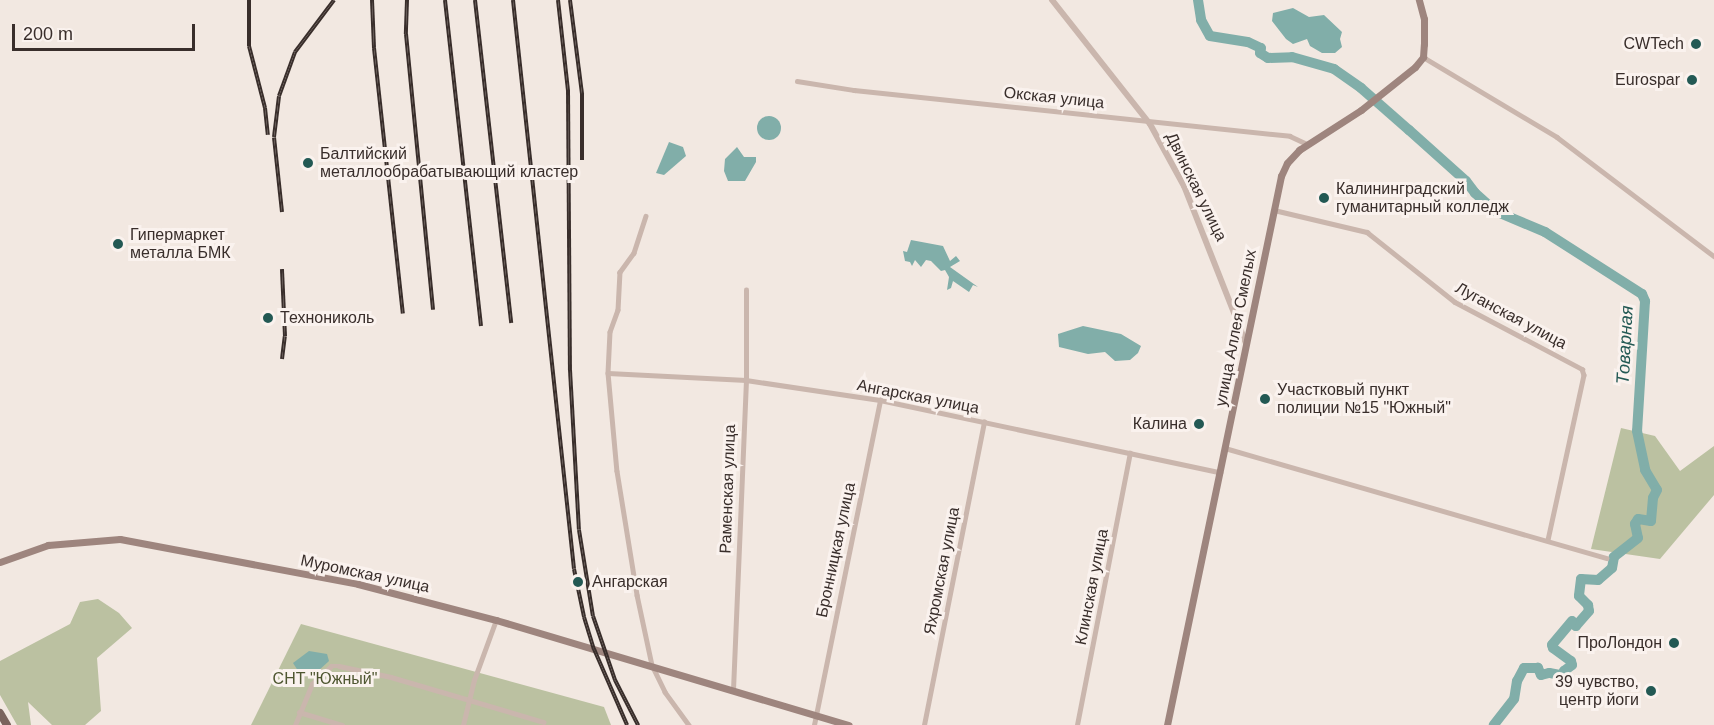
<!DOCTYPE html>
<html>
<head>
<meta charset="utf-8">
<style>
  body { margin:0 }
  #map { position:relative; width:1714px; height:725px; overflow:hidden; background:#f2e8e1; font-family:Helvetica,sans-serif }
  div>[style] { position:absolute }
  .green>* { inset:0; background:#bbc1a1 }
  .water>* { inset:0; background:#81aea9 }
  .round { border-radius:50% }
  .river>* { height:10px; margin:-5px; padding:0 5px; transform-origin:5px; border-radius:5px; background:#81aea9 }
  .minor>* { height:4.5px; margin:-2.25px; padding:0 2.25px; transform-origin:2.25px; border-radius:2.25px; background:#cab6ad }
  .tertiary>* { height:6px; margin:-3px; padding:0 3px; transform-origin:3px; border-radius:3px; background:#cab6ad }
  .secondary>* { height:7px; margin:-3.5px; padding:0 3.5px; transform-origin:3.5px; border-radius:3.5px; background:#9e857e }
  .primary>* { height:8px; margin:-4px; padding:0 4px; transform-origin:4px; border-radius:4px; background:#7a635d }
  .rail>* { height:4px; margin-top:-2px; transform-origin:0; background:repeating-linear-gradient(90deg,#faf2ee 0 4.5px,#392e2b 0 9px); box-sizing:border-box; border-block:2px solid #392e2b }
  .dots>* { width:16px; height:16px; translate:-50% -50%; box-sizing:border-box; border:3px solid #faf2ee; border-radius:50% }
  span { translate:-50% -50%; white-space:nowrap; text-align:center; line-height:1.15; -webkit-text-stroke:6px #faf2ee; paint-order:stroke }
  .poi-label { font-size:16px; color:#392e2b }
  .right { translate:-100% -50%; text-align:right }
  .left { translate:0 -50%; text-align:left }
  .street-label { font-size:16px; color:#392e2b }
  .park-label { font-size:16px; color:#4e5630 }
  .water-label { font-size:18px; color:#235954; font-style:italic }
  .scale { position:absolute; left:12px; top:24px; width:183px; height:27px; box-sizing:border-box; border:3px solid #392e2b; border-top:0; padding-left:8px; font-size:18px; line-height:21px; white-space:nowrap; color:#392e2b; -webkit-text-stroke:4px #faf2ee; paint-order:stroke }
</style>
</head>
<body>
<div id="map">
  <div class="green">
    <i style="clip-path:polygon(1621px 428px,1655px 436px,1680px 471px,1714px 446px,1714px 495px,1660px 559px,1591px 549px)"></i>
    <i style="clip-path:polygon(98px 599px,119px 613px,132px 628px,97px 658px,101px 711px,85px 725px,52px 725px,28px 702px,31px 725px,17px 725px,0 695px,0 661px,70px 624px,80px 602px)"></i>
    <i style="clip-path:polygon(301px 624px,604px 707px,611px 725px,251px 725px)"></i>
  </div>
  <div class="water">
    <i style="clip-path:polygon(1293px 8px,1309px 17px,1324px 15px,1342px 32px,1340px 39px,1342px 47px,1335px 53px,1322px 53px,1310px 46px,1307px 39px,1293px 44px,1286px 39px,1272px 21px,1273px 13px)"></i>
    <i class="round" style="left:757px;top:116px;width:24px;height:24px"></i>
    <i style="clip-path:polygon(669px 142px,683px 147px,686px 156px,664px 175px,656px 173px)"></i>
    <i style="clip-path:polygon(737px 147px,744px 157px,756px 157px,756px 162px,745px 181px,728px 181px,724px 171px,725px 159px)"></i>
    <i style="clip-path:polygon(911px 240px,943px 246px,950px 261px,956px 256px,960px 261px,950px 267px,978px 287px,973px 285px,969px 292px,953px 281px,951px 288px,947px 290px,949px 277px,945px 270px,941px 271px,931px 261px,926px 260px,921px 267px,915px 260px,912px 266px,910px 262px,905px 261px,903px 251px,907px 252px)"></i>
    <i style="clip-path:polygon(1083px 326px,1121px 334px,1141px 346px,1138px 353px,1130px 360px,1115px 361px,1105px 352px,1088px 354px,1059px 347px,1058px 334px)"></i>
    <i style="clip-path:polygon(309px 651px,327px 654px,329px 661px,317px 672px,300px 674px,293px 663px)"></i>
  </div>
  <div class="river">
    <i style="left:1198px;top:0;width:20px;rotate:81deg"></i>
    <i style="left:1201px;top:20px;width:18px;rotate:61deg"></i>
    <i style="left:1210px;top:36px;width:38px;rotate:9deg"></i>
    <i style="left:1248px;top:42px;width:14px;rotate:25deg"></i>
    <i style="left:1261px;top:48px;width:5px;rotate:101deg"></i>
    <i style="left:1260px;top:53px;width:9px;rotate:32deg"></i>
    <i style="left:1268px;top:58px;width:24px;rotate:-2deg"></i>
    <i style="left:1292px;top:57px;width:44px;rotate:15.9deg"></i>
    <i style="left:1334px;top:69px;width:33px;rotate:35deg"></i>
    <i style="left:1361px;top:88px;width:64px;rotate:41.2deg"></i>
    <i style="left:1409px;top:130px;width:76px;rotate:41.8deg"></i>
    <i style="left:1466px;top:181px;width:15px;rotate:53deg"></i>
    <i style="left:1475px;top:193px;width:27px;rotate:42deg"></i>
    <i style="left:1495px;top:211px;width:54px;rotate:22.8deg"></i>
    <i style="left:1545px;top:232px;width:115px;rotate:32.6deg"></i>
    <i style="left:1642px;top:294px;width:8px;rotate:67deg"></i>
    <i style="left:1645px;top:301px;width:130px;rotate:93.5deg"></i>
    <i style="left:1637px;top:431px;width:40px;rotate:78deg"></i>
    <i style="left:1645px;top:470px;width:23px;rotate:59deg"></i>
    <i style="left:1657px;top:490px;width:9px;rotate:117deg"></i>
    <i style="left:1653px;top:498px;width:23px;rotate:95deg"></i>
    <i style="left:1651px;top:521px;width:13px;rotate:-171deg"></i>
    <i style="left:1638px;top:519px;width:6px;rotate:121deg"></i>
    <i style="left:1635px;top:524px;width:14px;rotate:78deg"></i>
    <i style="left:1638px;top:538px;width:31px;rotate:142deg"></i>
    <i style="left:1614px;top:557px;width:11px;rotate:100deg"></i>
    <i style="left:1612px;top:568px;width:18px;rotate:139deg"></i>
    <i style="left:1598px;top:580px;width:17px;rotate:-177deg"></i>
    <i style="left:1581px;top:579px;width:17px;rotate:97deg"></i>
    <i style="left:1579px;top:596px;width:13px;rotate:45deg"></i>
    <i style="left:1588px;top:605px;width:6px;rotate:81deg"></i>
    <i style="left:1589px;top:611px;width:20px;rotate:131deg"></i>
    <i style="left:1576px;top:626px;width:6px;rotate:-129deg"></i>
    <i style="left:1572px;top:621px;width:31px;rotate:130deg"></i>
    <i style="left:1552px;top:645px;width:3px;rotate:72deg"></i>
    <i style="left:1553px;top:648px;width:22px;rotate:36deg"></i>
    <i style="left:1571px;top:661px;width:4px;rotate:76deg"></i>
    <i style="left:1572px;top:665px;width:10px;rotate:143deg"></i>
    <i style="left:1564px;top:671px;width:5px;rotate:79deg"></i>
    <i style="left:1565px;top:676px;width:16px;rotate:-169deg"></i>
    <i style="left:1549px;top:673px;width:8px;rotate:166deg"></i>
    <i style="left:1541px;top:675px;width:8px;rotate:-113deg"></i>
    <i style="left:1538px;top:668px;width:14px;rotate:180deg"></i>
    <i style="left:1524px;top:668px;width:15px;rotate:118deg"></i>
    <i style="left:1517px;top:681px;width:18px;rotate:99deg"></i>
    <i style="left:1514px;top:699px;width:33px;rotate:128deg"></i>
  </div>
  <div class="minor">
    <i style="left:1423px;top:57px;width:156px;rotate:30.8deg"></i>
    <i style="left:1557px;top:137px;width:197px;rotate:37.2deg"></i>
    <i style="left:797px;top:81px;width:58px;rotate:9deg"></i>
    <i style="left:854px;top:90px;width:438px;rotate:6deg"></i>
    <i style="left:1290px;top:136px;width:19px;rotate:25deg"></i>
    <i style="left:1274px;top:210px;width:96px;rotate:13.3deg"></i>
    <i style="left:1367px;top:232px;width:112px;rotate:38.5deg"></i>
    <i style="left:1455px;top:302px;width:144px;rotate:27.8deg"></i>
    <i style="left:1582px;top:369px;width:6px;rotate:72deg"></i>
    <i style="left:1584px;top:375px;width:169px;rotate:102.3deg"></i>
    <i style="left:646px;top:216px;width:39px;rotate:108deg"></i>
    <i style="left:634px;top:253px;width:24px;rotate:126deg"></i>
    <i style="left:620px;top:272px;width:38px;rotate:93deg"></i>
    <i style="left:618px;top:310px;width:23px;rotate:110deg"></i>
    <i style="left:610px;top:332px;width:41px;rotate:92.8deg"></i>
    <i style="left:608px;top:373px;width:98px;rotate:84.8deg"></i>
    <i style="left:617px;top:471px;width:126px;rotate:80.8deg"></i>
    <i style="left:637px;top:595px;width:72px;rotate:77.9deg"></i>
    <i style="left:652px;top:665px;width:30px;rotate:64deg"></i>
    <i style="left:665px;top:692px;width:41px;rotate:54deg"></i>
    <i style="left:608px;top:373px;width:138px;rotate:2.9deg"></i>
    <i style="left:746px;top:380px;width:135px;rotate:8.5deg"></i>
    <i style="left:880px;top:400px;width:348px;rotate:12deg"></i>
    <i style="left:1225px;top:448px;width:397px;rotate:16.1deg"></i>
    <i style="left:733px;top:690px;width:310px;rotate:-87.6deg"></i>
    <i style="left:746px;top:380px;width:90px;rotate:-90deg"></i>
    <i style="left:299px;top:712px;width:45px;rotate:16.8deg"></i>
    <i style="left:295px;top:725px;width:44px;rotate:-67.5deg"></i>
    <i style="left:312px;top:684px;width:26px;rotate:-43deg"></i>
    <i style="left:331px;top:666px;width:8px"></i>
    <i style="left:339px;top:666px;width:53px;rotate:11.9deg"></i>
    <i style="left:391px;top:677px;width:159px;rotate:16.4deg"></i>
    <i style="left:463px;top:725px;width:46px;rotate:-76.3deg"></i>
    <i style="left:474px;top:680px;width:64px;rotate:-69.9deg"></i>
    <i style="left:814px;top:725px;width:332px;rotate:-78.5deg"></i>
    <i style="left:924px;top:725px;width:309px;rotate:-78.8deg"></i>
    <i style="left:1077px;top:725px;width:277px;rotate:-79deg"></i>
  </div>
  <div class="tertiary">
    <i style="left:1052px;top:0;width:158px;rotate:51.7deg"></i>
    <i style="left:1150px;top:124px;width:71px;rotate:61.3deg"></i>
    <i style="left:1184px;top:186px;width:169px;rotate:68.5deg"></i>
  </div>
  <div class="secondary">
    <i style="left:0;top:562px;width:51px;rotate:-19.5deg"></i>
    <i style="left:48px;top:545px;width:72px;rotate:-4.8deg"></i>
    <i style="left:120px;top:539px;width:242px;rotate:10.7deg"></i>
    <i style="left:358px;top:584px;width:143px;rotate:14.6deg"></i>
    <i style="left:496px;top:620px;width:368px;rotate:16.6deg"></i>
    <i style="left:1167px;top:725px;width:561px;rotate:-78.27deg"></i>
    <i style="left:1281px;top:176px;width:14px;rotate:-65deg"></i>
    <i style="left:1287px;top:163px;width:18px;rotate:-47deg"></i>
    <i style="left:1299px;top:150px;width:74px;rotate:-32.8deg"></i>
    <i style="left:1361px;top:110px;width:69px;rotate:-38.5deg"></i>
    <i style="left:1415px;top:67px;width:13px;rotate:-51deg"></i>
    <i style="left:1423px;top:57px;width:13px;rotate:-86deg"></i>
    <i style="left:1424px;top:44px;width:25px;rotate:-90deg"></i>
    <i style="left:1424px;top:19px;width:20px;rotate:-105deg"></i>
  </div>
  <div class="primary">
    <i style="left:0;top:713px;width:14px;rotate:60deg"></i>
  </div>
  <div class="rail">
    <i style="left:249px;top:0;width:46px;rotate:90deg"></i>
    <i style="left:249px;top:46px;width:64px;rotate:75.5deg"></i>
    <i style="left:265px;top:108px;width:27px;rotate:84deg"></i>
    <i style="left:372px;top:0;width:48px;rotate:87.6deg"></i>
    <i style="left:374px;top:48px;width:267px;rotate:83.8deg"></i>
    <i style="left:407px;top:0;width:34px;rotate:92deg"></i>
    <i style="left:406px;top:34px;width:277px;rotate:84.4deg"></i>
    <i style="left:445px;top:0;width:328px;rotate:83.7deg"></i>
    <i style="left:475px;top:0;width:325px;rotate:83.6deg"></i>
    <i style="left:513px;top:0;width:572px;rotate:83.88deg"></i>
    <i style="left:574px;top:569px;width:49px;rotate:78.2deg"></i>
    <i style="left:584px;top:617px;width:34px;rotate:73deg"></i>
    <i style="left:594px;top:649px;width:83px;rotate:66.5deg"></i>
    <i style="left:558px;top:0;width:91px;rotate:83.7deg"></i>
    <i style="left:568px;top:90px;width:280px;rotate:89.6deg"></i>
    <i style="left:570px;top:370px;width:160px;rotate:86.8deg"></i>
    <i style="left:579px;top:530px;width:87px;rotate:80.8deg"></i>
    <i style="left:593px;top:616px;width:68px;rotate:71deg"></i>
    <i style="left:615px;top:680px;width:51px;rotate:62.9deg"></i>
    <i style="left:570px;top:0;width:95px;rotate:82.7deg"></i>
    <i style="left:582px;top:94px;width:66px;rotate:90deg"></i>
    <i style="left:282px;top:212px;width:75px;rotate:-96.1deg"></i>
    <i style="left:274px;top:137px;width:41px;rotate:-83deg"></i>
    <i style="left:279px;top:96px;width:47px;rotate:-70deg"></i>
    <i style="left:295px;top:52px;width:65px;rotate:-53.1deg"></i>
    <i style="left:282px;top:359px;width:23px;rotate:-83deg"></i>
    <i style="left:285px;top:336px;width:67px;rotate:-92.6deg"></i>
  </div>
  <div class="dots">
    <i style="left:1696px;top:44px;background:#235954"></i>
    <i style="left:1692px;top:80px;background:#235954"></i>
    <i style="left:308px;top:163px;background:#235954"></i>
    <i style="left:1324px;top:198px;background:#235954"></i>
    <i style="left:118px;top:244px;background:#235954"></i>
    <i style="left:268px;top:318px;background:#235954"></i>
    <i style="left:1265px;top:399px;background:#235954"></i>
    <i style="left:1199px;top:424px;background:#235954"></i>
    <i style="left:578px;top:582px;background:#235954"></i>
    <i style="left:1674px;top:643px;background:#235954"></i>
    <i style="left:1651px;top:691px;background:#235954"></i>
  </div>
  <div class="poi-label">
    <span class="right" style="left:1684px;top:44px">CWTech</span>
    <span class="right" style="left:1680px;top:80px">Eurospar</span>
    <span class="left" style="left:320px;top:163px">Балтийский<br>металлообрабатывающий кластер</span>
    <span class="left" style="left:1336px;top:198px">Калининградский<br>гуманитарный колледж</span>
    <span class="left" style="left:130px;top:244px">Гипермаркет<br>металла БМК</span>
    <span class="left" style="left:280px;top:318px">Технониколь</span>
    <span class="left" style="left:1277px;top:399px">Участковый пункт<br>полиции №15 "Южный"</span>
    <span class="right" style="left:1187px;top:424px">Калина</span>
    <span class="left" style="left:592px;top:582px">Ангарская</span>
    <span class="right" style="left:1662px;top:643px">ПроЛондон</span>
    <span class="right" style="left:1639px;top:691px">39 чувство,<br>центр йоги</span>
  </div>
  <div class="street-label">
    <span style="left:1054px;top:98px;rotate:6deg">Окская улица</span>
    <span style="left:1196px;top:187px;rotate:64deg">Двинская улица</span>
    <span style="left:1511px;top:316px;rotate:28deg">Луганская улица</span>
    <span style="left:1236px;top:328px;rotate:-79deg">улица Аллея Смелых</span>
    <span style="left:918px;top:397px;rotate:11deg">Ангарская улица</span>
    <span style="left:728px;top:489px;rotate:-88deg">Раменская улица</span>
    <span style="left:836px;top:550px;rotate:-78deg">Бронницкая улица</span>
    <span style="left:942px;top:571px;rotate:-79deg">Яхромская улица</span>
    <span style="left:365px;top:574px;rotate:12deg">Муромская улица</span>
    <span style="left:1092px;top:587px;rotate:-79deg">Клинская улица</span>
  </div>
  <div class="park-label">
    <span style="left:325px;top:679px">СНТ "Южный"</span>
  </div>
  <div class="water-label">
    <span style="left:1625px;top:345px;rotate:-87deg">Товарная</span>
  </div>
  <div class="scale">200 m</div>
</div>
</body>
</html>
